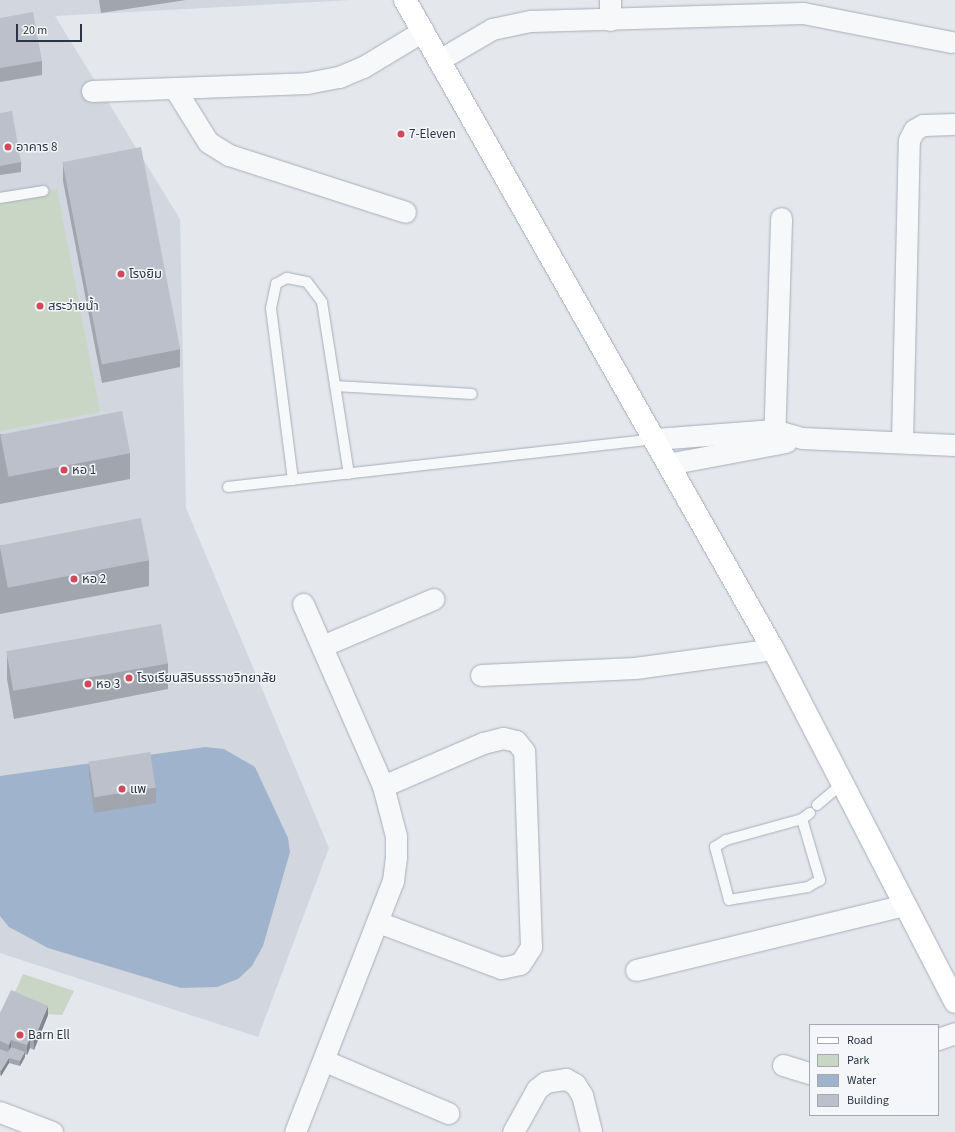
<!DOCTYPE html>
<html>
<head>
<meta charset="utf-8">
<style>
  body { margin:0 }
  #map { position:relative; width:955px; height:1132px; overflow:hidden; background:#e4e7ec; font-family:"Source Sans 3","Noto Sans Thai",sans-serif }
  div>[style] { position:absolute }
  .built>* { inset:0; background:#d2d6de }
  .green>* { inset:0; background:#c9d6c5 }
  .water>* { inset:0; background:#9fb4cc }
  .roads { filter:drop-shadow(0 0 1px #a9aeb7) drop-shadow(0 0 1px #a9aeb7) }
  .service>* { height:10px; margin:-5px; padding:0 5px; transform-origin:5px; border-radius:5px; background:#f7f8fa }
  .minor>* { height:21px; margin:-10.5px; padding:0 10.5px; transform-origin:10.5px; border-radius:10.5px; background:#f7f8fa }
  .secondary>* { height:22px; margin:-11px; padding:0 11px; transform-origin:11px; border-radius:11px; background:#fff }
  .wall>* { inset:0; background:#a1a5ae }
  .shaded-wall>* { inset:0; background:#83868d }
  .building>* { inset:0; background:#bbc0ca; transform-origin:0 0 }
  .dots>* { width:11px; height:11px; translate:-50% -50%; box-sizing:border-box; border:2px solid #f4f6f9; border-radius:50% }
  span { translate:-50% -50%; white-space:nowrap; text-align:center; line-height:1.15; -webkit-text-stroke:3px #f4f6f9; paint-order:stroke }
  .poi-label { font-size:13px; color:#2b3445 }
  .left { translate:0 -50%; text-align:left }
  .legend { position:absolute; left:809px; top:1024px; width:130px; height:92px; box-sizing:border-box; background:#f4f6f9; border:1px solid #a4a8b1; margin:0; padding:5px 7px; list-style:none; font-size:12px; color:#2b3445 }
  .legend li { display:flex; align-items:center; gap:8px; height:20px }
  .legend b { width:20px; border:1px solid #a4a8b1 }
  .scale { position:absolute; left:16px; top:24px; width:66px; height:18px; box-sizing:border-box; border:2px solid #2b3445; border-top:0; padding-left:5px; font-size:12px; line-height:14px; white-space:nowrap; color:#2b3445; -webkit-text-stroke:3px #f4f6f9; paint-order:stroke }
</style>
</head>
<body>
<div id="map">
  <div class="built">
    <i style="clip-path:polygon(0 0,351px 0,55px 16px,180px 219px,186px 508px,329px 848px,258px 1037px,0 953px)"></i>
  </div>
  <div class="green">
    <i style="clip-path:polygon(57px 189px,100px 412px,0 431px,0 200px)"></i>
    <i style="clip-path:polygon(23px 974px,74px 991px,62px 1015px,48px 1014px,12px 999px)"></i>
  </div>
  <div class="water">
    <i style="clip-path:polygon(205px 747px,224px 749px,255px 767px,288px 838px,290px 852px,263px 946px,252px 966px,238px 979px,217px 987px,181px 988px,48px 948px,9px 927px,0 916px,0 776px)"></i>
  </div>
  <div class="roads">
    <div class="service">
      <i style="left:0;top:198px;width:44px;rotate:-9.2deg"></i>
      <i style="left:336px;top:386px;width:136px;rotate:3.4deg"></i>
      <i style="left:293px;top:480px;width:173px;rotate:-97.3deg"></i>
      <i style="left:271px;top:308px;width:25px;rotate:-78deg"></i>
      <i style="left:276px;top:284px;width:13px;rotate:-29deg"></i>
      <i style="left:287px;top:278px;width:20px;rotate:11deg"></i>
      <i style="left:307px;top:282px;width:25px;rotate:53deg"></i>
      <i style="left:322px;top:302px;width:174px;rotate:81.1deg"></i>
      <i style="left:228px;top:487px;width:430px;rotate:-6.4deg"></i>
      <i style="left:817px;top:805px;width:35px;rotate:-40deg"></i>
      <i style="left:802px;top:819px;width:64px;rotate:73.6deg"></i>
      <i style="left:820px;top:880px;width:14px;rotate:150deg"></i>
      <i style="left:808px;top:887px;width:80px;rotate:170.7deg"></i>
      <i style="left:729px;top:900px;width:55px;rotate:-104.8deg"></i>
      <i style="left:715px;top:847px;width:13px;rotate:-32deg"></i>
      <i style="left:726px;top:840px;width:79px;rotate:-15.4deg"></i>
      <i style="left:802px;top:819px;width:10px;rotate:-37deg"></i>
    </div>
    <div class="minor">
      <i style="left:610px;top:20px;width:20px;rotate:-90deg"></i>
      <i style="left:439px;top:60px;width:61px;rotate:-30.3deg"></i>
      <i style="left:492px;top:29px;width:40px;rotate:-12deg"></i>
      <i style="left:531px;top:21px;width:272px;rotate:-1.7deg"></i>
      <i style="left:803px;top:13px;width:151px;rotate:11.1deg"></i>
      <i style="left:175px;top:89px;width:62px;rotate:58.1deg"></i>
      <i style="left:208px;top:142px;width:25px;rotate:32deg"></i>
      <i style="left:229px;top:155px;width:185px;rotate:17.9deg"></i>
      <i style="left:92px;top:91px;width:215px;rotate:-2.1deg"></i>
      <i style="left:307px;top:83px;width:33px;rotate:-11deg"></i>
      <i style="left:339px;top:77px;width:26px;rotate:-23deg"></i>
      <i style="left:363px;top:67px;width:70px;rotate:-31deg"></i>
      <i style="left:655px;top:439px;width:119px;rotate:-4.3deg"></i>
      <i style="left:774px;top:430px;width:29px;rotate:16deg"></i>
      <i style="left:802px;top:438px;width:153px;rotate:2.6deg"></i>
      <i style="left:902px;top:442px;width:302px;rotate:-88.7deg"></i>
      <i style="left:909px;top:140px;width:11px;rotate:-63deg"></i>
      <i style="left:914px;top:130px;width:10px;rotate:-29deg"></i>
      <i style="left:923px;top:125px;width:32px;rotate:-2deg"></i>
      <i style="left:774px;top:444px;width:226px;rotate:-88.2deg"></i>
      <i style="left:668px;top:464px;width:120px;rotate:-10.6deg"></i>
      <i style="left:322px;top:646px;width:121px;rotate:-22.9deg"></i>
      <i style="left:481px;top:675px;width:154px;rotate:-2.6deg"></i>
      <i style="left:635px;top:668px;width:139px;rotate:-7.8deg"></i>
      <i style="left:378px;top:922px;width:131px;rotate:20.5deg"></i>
      <i style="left:501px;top:968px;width:19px;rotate:-12deg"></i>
      <i style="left:520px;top:964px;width:20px;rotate:-57deg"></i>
      <i style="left:531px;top:947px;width:196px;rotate:-92deg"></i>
      <i style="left:524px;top:751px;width:13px;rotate:-129deg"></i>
      <i style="left:516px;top:741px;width:13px;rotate:-167deg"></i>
      <i style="left:503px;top:738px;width:21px;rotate:166deg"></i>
      <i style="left:483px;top:743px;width:109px;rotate:156.7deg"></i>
      <i style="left:636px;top:970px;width:276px;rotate:-13.6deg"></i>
      <i style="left:938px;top:1039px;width:18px;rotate:-19deg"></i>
      <i style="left:325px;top:1061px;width:134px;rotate:22.9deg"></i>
      <i style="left:783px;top:1065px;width:28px;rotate:17deg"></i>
      <i style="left:0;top:1112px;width:56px;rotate:21deg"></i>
      <i style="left:295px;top:1132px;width:269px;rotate:-68.7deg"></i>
      <i style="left:393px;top:881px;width:23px;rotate:-83deg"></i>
      <i style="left:396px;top:858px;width:22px;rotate:-90deg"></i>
      <i style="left:396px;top:836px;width:52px;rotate:-104.6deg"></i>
      <i style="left:383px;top:786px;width:199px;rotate:-113.7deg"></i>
      <i style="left:513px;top:1132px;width:49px;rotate:-60.8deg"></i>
      <i style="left:537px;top:1089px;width:11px;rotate:-38deg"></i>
      <i style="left:546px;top:1082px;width:20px;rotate:-9deg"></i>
      <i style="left:566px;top:1079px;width:10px;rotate:29deg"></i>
      <i style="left:575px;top:1084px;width:13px;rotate:58deg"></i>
      <i style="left:582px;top:1095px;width:38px;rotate:76deg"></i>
    </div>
    <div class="secondary">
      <i style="left:405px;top:0;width:746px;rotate:60.45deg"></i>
      <i style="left:773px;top:649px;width:397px;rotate:62.7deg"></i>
    </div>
  </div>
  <div class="wall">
    <i style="clip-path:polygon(99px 0,186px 0,101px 13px)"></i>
    <i style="clip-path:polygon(0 18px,42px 61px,42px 75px,0 82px)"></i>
    <i style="clip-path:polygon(0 113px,21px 162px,21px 172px,0 175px)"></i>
    <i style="clip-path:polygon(63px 163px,180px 349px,180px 367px,102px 383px,63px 181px)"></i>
    <i style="clip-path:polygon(0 434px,130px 453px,130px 479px,0 504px)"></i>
    <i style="clip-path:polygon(0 545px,149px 560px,149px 586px,0 614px)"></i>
    <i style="clip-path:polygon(7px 653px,168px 663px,168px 689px,14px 719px,7px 679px)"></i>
    <i style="clip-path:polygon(89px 762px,156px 788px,156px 803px,94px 813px,89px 776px)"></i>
    <i style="clip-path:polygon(0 1013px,48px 1015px,34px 1050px,30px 1048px,27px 1055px,25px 1054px,25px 1057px,20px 1066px,9px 1063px,1px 1076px,0 1075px)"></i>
  </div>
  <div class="shaded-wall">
    <i style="clip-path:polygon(48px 1006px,48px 1015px,34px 1050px,34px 1040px)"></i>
    <i style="clip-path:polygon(30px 1038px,30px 1048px,27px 1055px,27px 1045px)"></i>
    <i style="clip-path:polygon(11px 1040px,11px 1050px,9px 1054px,9px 1045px)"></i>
    <i style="clip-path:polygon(25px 1052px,25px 1057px,20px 1066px,20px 1061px)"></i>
    <i style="clip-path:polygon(9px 1058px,9px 1063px,1px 1076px,1px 1071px)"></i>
  </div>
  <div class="building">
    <i style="clip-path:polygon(33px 12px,42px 61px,0 68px,0 18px)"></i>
    <i style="clip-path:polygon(12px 111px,21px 162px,0 166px,0 113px)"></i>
    <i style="left:141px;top:147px;width:206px;height:80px;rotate:79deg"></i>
    <i style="left:122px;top:411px;width:43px;height:124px;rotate:79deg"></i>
    <i style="left:141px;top:518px;width:43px;height:144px;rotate:79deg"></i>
    <i style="left:161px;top:624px;width:40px;height:157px;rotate:80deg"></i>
    <i style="left:150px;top:752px;width:36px;height:62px;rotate:81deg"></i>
    <i style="clip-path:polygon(11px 990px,48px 1006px,34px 1040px,30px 1038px,27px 1045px,11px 1040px,9px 1045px,0 1041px,0 1013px)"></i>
    <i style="clip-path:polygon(11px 1047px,25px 1052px,20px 1061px,9px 1058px,1px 1071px,0 1070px,0 1049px,8px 1052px)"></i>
  </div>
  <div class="dots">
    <i style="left:401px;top:134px;background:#d1495b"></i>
    <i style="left:8px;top:147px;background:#d1495b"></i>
    <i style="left:121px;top:274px;background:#d1495b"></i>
    <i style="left:40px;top:306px;background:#d1495b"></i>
    <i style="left:64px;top:470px;background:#d1495b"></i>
    <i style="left:74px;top:579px;background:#d1495b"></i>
    <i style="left:129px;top:678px;background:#d1495b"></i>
    <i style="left:88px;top:684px;background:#d1495b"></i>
    <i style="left:122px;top:789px;background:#d1495b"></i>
    <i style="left:20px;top:1035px;background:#d1495b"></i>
  </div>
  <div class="poi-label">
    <span class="left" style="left:409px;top:134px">7-Eleven</span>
    <span class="left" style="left:16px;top:147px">อาคาร 8</span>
    <span class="left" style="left:129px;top:274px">โรงยิม</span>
    <span class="left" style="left:48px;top:306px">สระว่ายน้ำ</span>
    <span class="left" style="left:72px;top:470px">หอ 1</span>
    <span class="left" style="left:82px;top:579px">หอ 2</span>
    <span class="left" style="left:137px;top:678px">โรงเรียนสิรินธรราชวิทยาลัย</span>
    <span class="left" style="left:96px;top:684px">หอ 3</span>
    <span class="left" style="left:130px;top:789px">แพ</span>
    <span class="left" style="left:28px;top:1035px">Barn Ell</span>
  </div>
  <ul class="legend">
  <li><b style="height:5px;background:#fff"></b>Road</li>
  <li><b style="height:11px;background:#c9d6c5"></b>Park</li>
  <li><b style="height:11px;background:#9fb4cc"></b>Water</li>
  <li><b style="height:11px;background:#bbc0ca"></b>Building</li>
  </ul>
  <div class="scale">20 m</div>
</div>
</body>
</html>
